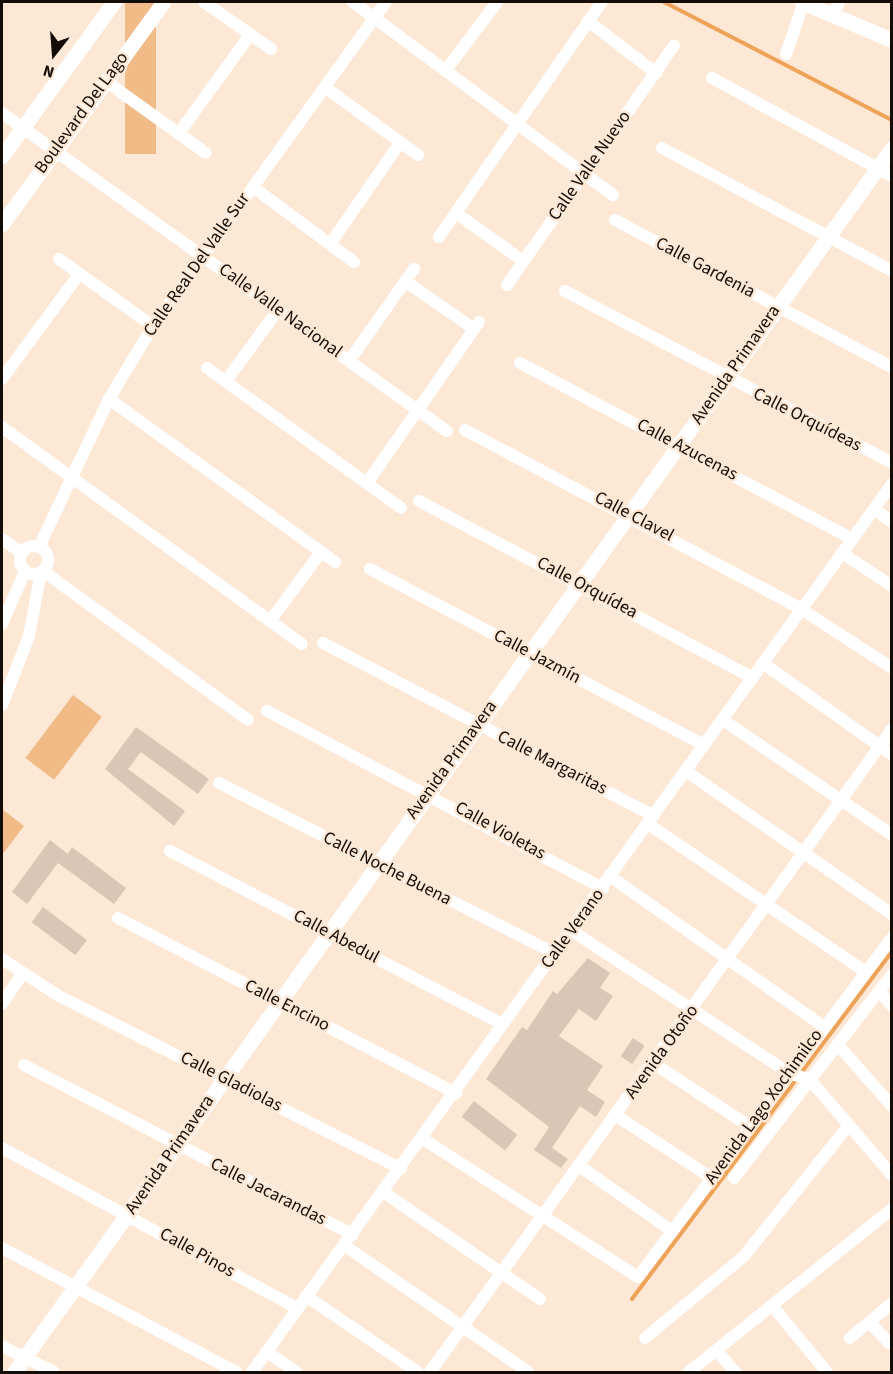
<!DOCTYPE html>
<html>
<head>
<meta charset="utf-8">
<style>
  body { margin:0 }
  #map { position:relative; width:893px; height:1374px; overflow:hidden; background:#fde8d6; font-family:"Source Sans 3",sans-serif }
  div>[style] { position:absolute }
  .green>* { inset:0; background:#f1bb87; transform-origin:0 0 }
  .stream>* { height:4px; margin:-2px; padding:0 2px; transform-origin:2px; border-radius:2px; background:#eea358 }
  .building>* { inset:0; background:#dac6b4; transform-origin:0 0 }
  .minor>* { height:12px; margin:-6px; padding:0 6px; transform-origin:6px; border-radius:6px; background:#fff }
  .minor>.ring { margin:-6px; padding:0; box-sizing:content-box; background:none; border:12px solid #fff; border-radius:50% }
  .tertiary>* { height:15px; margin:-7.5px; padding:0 7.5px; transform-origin:7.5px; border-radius:7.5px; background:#fff }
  span { translate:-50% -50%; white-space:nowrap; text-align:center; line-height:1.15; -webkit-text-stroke:5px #fde8d6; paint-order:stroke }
  .street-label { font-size:18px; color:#140d07 }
  .frame { position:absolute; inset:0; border:3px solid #140d07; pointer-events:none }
  .north { position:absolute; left:24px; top:24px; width:60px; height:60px; -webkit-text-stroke:4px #fde8d6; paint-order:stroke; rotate:197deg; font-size:16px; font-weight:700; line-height:24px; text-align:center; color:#140d07 }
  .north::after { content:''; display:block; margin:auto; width:21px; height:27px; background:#140d07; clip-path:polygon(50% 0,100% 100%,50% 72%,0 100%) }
</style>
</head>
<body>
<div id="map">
  <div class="green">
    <i style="left:125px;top:2px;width:31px;height:152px"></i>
    <i style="left:73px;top:695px;width:36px;height:79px;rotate:37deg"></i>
    <i style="clip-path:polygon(2px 809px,24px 826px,2px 855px)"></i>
  </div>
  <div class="stream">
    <i style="left:664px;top:2px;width:257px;rotate:27.4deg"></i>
    <i style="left:632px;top:1299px;width:434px;rotate:-53.2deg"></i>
  </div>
  <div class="building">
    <i style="clip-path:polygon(136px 727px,209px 779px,198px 794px,141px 752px,128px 769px,185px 811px,174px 826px,105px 769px)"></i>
    <i style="clip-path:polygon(50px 840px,68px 854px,72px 847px,126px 888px,114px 904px,58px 863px,27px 904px,12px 892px)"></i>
    <i style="left:43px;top:907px;width:55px;height:19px;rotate:37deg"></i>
    <i style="clip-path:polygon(588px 958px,610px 973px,600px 988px,613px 996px,596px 1021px,579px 1009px,559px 1036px,603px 1066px,587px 1090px,605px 1102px,596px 1117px,580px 1106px,552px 1148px,568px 1159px,561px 1168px,534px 1150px,549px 1127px,486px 1079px,522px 1027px,527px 1030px,553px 991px,557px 994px)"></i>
    <i style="left:633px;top:1038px;width:14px;height:22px;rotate:34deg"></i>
    <i style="left:474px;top:1101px;width:55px;height:20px;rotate:38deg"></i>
  </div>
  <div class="minor">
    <i style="left:204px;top:2px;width:82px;rotate:35deg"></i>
    <i style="left:353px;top:2px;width:324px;rotate:36.6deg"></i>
    <i style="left:833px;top:15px;width:14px;rotate:-65deg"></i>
    <i style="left:588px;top:21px;width:86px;rotate:37.4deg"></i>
    <i style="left:786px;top:54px;width:55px;rotate:-70.9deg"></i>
    <i style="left:446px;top:70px;width:85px;rotate:-53.1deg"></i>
    <i style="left:712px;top:78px;width:205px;rotate:28.6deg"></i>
    <i style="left:104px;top:80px;width:125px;rotate:35.6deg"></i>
    <i style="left:326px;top:88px;width:114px;rotate:36.1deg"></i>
    <i style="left:2px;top:113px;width:547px;rotate:35.55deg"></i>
    <i style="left:179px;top:133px;width:121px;rotate:-54.1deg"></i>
    <i style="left:662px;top:148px;width:261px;rotate:28.1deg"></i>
    <i style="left:253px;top:187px;width:126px;rotate:36.6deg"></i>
    <i style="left:456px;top:213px;width:82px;rotate:35.6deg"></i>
    <i style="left:615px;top:220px;width:314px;rotate:28deg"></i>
    <i style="left:439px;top:237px;width:286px;rotate:-55.3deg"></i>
    <i style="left:330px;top:244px;width:123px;rotate:-55.3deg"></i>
    <i style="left:59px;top:259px;width:115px;rotate:35.5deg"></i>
    <i style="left:405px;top:281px;width:84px;rotate:34.8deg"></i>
    <i style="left:507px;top:285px;width:292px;rotate:-55.1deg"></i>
    <i style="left:565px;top:291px;width:369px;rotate:27.7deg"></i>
    <i style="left:349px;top:361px;width:113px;rotate:-54.8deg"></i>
    <i style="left:520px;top:363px;width:376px;rotate:27.9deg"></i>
    <i style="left:207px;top:368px;width:239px;rotate:35.8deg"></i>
    <i style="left:2px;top:379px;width:130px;rotate:-53.7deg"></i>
    <i style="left:226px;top:381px;width:88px;rotate:-53.8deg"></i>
    <i style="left:109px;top:399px;width:279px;rotate:35.8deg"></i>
    <i style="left:2px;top:427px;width:370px;rotate:35.9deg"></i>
    <i style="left:465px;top:430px;width:381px;rotate:28deg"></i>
    <i style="left:801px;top:609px;width:108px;rotate:33deg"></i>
    <i style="left:367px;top:483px;width:196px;rotate:-55.2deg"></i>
    <i style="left:419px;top:501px;width:378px;rotate:27.9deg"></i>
    <i style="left:874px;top:509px;width:22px;rotate:36deg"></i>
    <i style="left:2px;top:539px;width:24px;rotate:35deg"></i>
    <i class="ring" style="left:20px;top:546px;width:16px;height:16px"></i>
    <i style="left:39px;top:547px;width:164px;rotate:-64.7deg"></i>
    <i style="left:109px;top:399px;width:85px;rotate:-58.9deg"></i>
    <i style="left:153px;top:326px;width:399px;rotate:-54.3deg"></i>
    <i style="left:842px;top:553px;width:60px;rotate:33.4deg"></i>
    <i style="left:370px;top:569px;width:378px;rotate:27.8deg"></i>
    <i style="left:43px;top:571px;width:253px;rotate:36deg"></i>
    <i style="left:270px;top:621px;width:86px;rotate:-53.5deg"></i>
    <i style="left:2px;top:624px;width:58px;rotate:-66.5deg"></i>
    <i style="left:323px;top:643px;width:373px;rotate:27.6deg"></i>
    <i style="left:764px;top:664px;width:157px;rotate:35.4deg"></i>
    <i style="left:2px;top:705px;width:74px;rotate:-68.6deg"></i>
    <i style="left:29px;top:636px;width:65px;rotate:-79.4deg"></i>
    <i style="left:267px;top:711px;width:380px;rotate:27.8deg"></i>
    <i style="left:723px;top:720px;width:204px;rotate:34.2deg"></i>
    <i style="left:686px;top:771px;width:251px;rotate:34.8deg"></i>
    <i style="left:219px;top:783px;width:378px;rotate:26.9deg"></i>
    <i style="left:648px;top:824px;width:263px;rotate:34.2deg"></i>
    <i style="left:170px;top:851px;width:374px;rotate:27.5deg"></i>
    <i style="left:611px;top:877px;width:259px;rotate:35.1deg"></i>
    <i style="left:118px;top:918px;width:381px;rotate:27.4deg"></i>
    <i style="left:572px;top:931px;width:259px;rotate:33.2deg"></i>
    <i style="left:789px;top:1073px;width:22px;rotate:18deg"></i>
    <i style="left:810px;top:1080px;width:125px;rotate:49.2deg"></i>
    <i style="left:2px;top:959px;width:68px;rotate:33deg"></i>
    <i style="left:59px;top:996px;width:383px;rotate:26.8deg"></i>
    <i style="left:879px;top:991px;width:20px;rotate:49deg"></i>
    <i style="left:2px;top:1004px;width:36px;rotate:-56deg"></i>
    <i style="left:838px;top:1045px;width:81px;rotate:48.5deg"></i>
    <i style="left:653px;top:1063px;width:115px;rotate:33.3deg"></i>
    <i style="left:24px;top:1065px;width:370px;rotate:27.3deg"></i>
    <i style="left:615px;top:1115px;width:116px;rotate:33deg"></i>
    <i style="left:423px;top:1139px;width:255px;rotate:32.7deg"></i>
    <i style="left:638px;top:1277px;width:424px;rotate:-53.2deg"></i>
    <i style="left:2px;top:1148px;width:336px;rotate:28.5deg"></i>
    <i style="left:578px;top:1165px;width:113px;rotate:35deg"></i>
    <i style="left:734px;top:1178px;width:258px;rotate:-52.2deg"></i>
    <i style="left:383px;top:1192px;width:190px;rotate:34.3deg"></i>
    <i style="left:345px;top:1246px;width:222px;rotate:34.5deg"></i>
    <i style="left:2px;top:1248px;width:265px;rotate:27.9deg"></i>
    <i style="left:306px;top:1296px;width:135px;rotate:34.2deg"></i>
    <i style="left:774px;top:1308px;width:83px;rotate:50.4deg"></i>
    <i style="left:869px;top:1322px;width:30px;rotate:46deg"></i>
    <i style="left:645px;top:1338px;width:129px;rotate:-39.6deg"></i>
    <i style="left:744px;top:1256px;width:168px;rotate:-51.3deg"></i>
    <i style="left:850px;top:1338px;width:55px;rotate:-39.8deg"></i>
    <i style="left:2px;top:1346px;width:58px;rotate:26.6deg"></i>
    <i style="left:717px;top:1351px;width:28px;rotate:49deg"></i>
    <i style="left:267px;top:1352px;width:36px;rotate:34deg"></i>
    <i style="left:252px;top:1372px;width:1095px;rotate:-54.22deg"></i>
    <i style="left:430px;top:1372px;width:792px;rotate:-54.3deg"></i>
    <i style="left:689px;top:1372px;width:260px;rotate:-38.8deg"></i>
  </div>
  <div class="tertiary">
    <i style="left:802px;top:2px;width:98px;rotate:22.9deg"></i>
    <i style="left:2px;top:156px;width:190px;rotate:-54deg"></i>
    <i style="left:2px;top:224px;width:274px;rotate:-54deg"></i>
    <i style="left:14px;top:1372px;width:1506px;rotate:-54.35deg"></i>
  </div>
  <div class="street-label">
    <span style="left:82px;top:113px;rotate:-54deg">Boulevard Del Lago</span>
    <span style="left:590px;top:166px;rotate:-55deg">Calle Valle Nuevo</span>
    <span style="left:197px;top:265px;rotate:-55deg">Calle Real Del Valle Sur</span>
    <span style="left:705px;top:268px;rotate:28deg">Calle Gardenia</span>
    <span style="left:280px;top:311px;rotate:36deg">Calle Valle Nacional</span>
    <span style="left:736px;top:365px;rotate:-55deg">Avenida Primavera</span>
    <span style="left:807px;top:420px;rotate:27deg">Calle Orquídeas</span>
    <span style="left:687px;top:450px;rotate:28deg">Calle Azucenas</span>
    <span style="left:634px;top:517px;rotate:28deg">Calle Clavel</span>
    <span style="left:587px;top:588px;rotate:28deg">Calle Orquídea</span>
    <span style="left:537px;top:657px;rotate:28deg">Calle Jazmín</span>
    <span style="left:452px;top:760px;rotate:-54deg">Avenida Primavera</span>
    <span style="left:552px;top:763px;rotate:27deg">Calle Margaritas</span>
    <span style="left:500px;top:831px;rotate:29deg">Calle Violetas</span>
    <span style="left:387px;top:869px;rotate:27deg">Calle Noche Buena</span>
    <span style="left:573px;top:929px;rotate:-54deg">Calle Verano</span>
    <span style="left:336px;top:937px;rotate:28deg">Calle Abedul</span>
    <span style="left:287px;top:1006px;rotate:27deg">Calle Encino</span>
    <span style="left:662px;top:1052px;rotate:-54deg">Avenida Otoño</span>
    <span style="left:231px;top:1082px;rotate:27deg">Calle Gladiolas</span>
    <span style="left:764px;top:1107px;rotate:-54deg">Avenida Lago Xochimilco</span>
    <span style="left:170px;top:1155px;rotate:-55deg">Avenida Primavera</span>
    <span style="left:268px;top:1192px;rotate:27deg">Calle Jacarandas</span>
    <span style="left:197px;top:1253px;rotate:29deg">Calle Pinos</span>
  </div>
  <div class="frame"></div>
  <div class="north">N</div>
</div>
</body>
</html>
